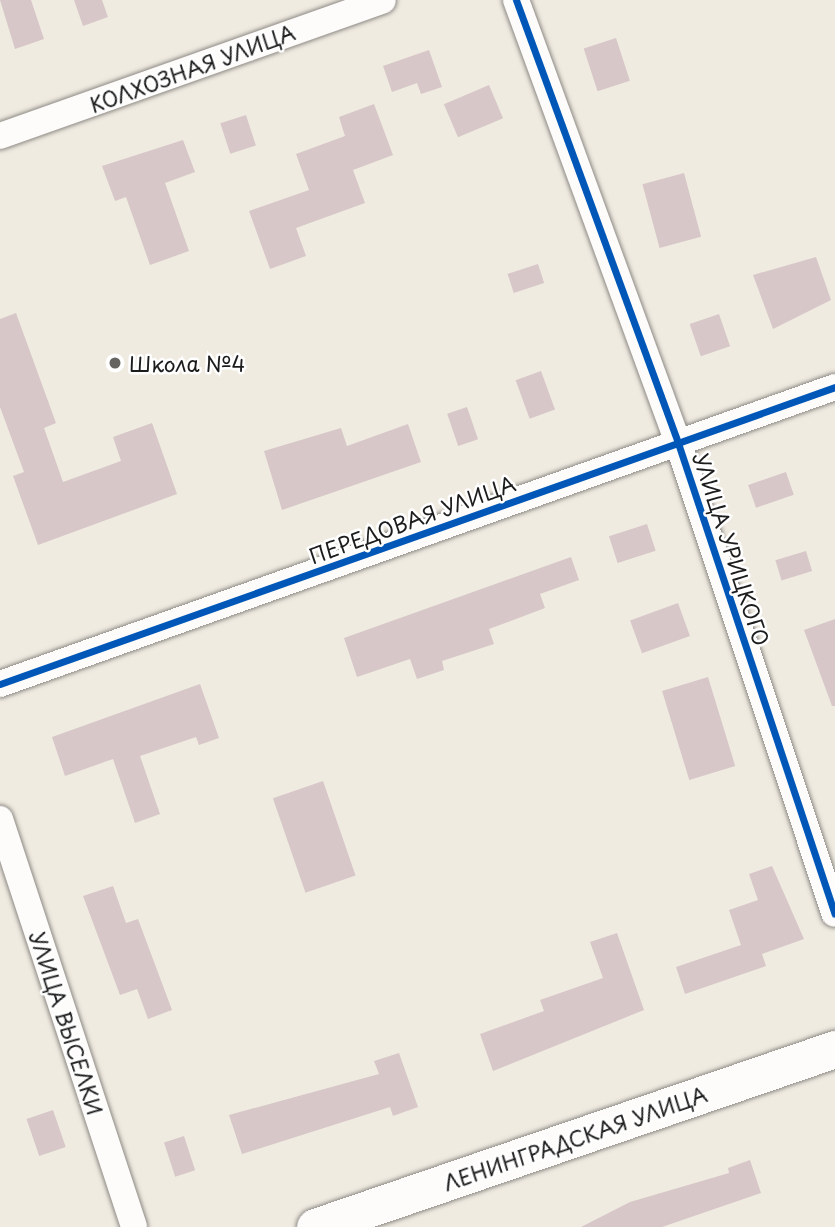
<!DOCTYPE html>
<html>
<head>
<meta charset="utf-8">
<style>
  body { margin:0 }
  #map { position:relative; width:835px; height:1227px; overflow:hidden; background:#f0ebe1; font-family:"Playpen Sans",sans-serif }
  div>[style] { position:absolute }
  .building>* { inset:0; background:#d7c7c8; transform-origin:0 0 }
  .roads { filter:drop-shadow(0 0 2px #8d8a85) drop-shadow(0 0 2px #8d8a85) }
  .street>* { height:26px; margin:-13px; padding:0 13px; transform-origin:13px; border-radius:13px; background:#fdfcfa }
  .secondary>* { height:37px; margin:-18.5px; padding:0 18.5px; transform-origin:18.5px; border-radius:18.5px; background:#fdfcfa }
  .cycleway>* { height:7px; margin:-3.5px; padding:0 3.5px; transform-origin:3.5px; border-radius:3.5px; background:#0057b8 }
  .dots>* { width:19px; height:19px; translate:-50% -50%; box-sizing:border-box; border:4px solid #fff; border-radius:50% }
  span { translate:-50% -50%; white-space:nowrap; text-align:center; line-height:1.15; -webkit-text-stroke:5px #fff; paint-order:stroke }
  .street-label { font-size:21px; color:#1c1c1c }
  .poi-label { font-size:21px; color:#1c1c1c }
  .left { translate:0 -50%; text-align:left }
</style>
</head>
<body>
<div id="map">
  <div class="building">
    <i style="clip-path:polygon(0 0,31px 0,44px 39px,15px 49px)"></i>
    <i style="clip-path:polygon(74px 0,102px 0,108px 17px,83px 26px)"></i>
    <i style="left:616px;top:38px;width:45px;height:34px;rotate:72deg"></i>
    <i style="clip-path:polygon(429px 50px,442px 87px,421px 94px,417px 83px,392px 92px,383px 66px)"></i>
    <i style="left:489px;top:85px;width:36px;height:49px;rotate:67deg"></i>
    <i style="clip-path:polygon(374px 104px,393px 155px,353px 170px,365px 203px,296px 228px,306px 256px,270px 269px,249px 211px,309px 190px,296px 154px,345px 136px,339px 117px)"></i>
    <i style="left:246px;top:115px;width:32px;height:27px;rotate:72deg"></i>
    <i style="clip-path:polygon(183px 140px,195px 172px,165px 183px,189px 251px,150px 265px,126px 197px,115px 201px,102px 166px)"></i>
    <i style="left:684px;top:173px;width:66px;height:43px;rotate:75deg"></i>
    <i style="clip-path:polygon(816px 257px,831px 300px,773px 329px,753px 275px)"></i>
    <i style="left:538px;top:264px;width:20px;height:32px;rotate:72deg"></i>
    <i style="clip-path:polygon(16px 313px,56px 423px,44px 428px,63px 482px,121px 461px,113px 437px,152px 423px,177px 494px,38px 545px,13px 476px,24px 472px,0 407px,0 319px)"></i>
    <i style="left:719px;top:314px;width:34px;height:31px;rotate:71deg"></i>
    <i style="left:541px;top:371px;width:41px;height:27px;rotate:70deg"></i>
    <i style="left:467px;top:407px;width:34px;height:21px;rotate:71deg"></i>
    <i style="clip-path:polygon(408px 424px,421px 462px,282px 510px,264px 451px,341px 428px,347px 446px)"></i>
    <i style="left:786px;top:472px;width:24px;height:40px;rotate:71deg"></i>
    <i style="left:647px;top:524px;width:28px;height:40px;rotate:72deg"></i>
    <i style="left:806px;top:551px;width:21px;height:32px;rotate:73deg"></i>
    <i style="clip-path:polygon(571px 557px,579px 580px,540px 594px,545px 608px,489px 629px,494px 644px,442px 661px,444px 670px,417px 679px,410px 659px,357px 677px,344px 638px)"></i>
    <i style="left:678px;top:603px;width:35px;height:51px;rotate:70deg"></i>
    <i style="clip-path:polygon(835px 619px,835px 706px,832px 706px,804px 630px)"></i>
    <i style="left:708px;top:677px;width:93px;height:48px;rotate:73deg"></i>
    <i style="clip-path:polygon(200px 684px,219px 738px,199px 745px,196px 737px,140px 756px,160px 814px,135px 823px,113px 759px,65px 776px,52px 737px)"></i>
    <i style="left:323px;top:781px;width:100px;height:53px;rotate:71deg"></i>
    <i style="clip-path:polygon(772px 866px,804px 939px,762px 954px,766px 966px,685px 994px,676px 967px,741px 945px,729px 910px,758px 900px,749px 874px)"></i>
    <i style="clip-path:polygon(113px 886px,126px 923px,138px 919px,172px 1010px,148px 1019px,137px 989px,120px 995px,83px 896px)"></i>
    <i style="clip-path:polygon(617px 933px,644px 1010px,493px 1071px,480px 1034px,544px 1011px,540px 1000px,603px 978px,590px 942px)"></i>
    <i style="clip-path:polygon(399px 1053px,418px 1107px,393px 1116px,390px 1107px,242px 1154px,229px 1115px,379px 1074px,374px 1061px)"></i>
    <i style="left:53px;top:1110px;width:39px;height:28px;rotate:71deg"></i>
    <i style="left:184px;top:1136px;width:36px;height:21px;rotate:72deg"></i>
    <i style="clip-path:polygon(750px 1160px,761px 1193px,662px 1227px,581px 1227px,630px 1202px,729px 1173px,728px 1168px)"></i>
  </div>
  <div class="roads">
    <div class="street">
      <i style="left:516px;top:0;width:472px;rotate:69.9deg"></i>
      <i style="left:678px;top:443px;width:496px;rotate:71.6deg"></i>
      <i style="left:0;top:136px;width:406px;rotate:-19.5deg"></i>
      <i style="left:0;top:684px;width:886px;rotate:-19.58deg"></i>
      <i style="left:0;top:819px;width:429px;rotate:71.8deg"></i>
    </div>
    <div class="secondary">
      <i style="left:315px;top:1227px;width:550px;rotate:-18.9deg"></i>
    </div>
  </div>
  <div class="cycleway">
    <i style="left:516px;top:0;width:472px;rotate:69.9deg"></i>
    <i style="left:678px;top:443px;width:496px;rotate:71.6deg"></i>
    <i style="left:0;top:684px;width:886px;rotate:-19.58deg"></i>
  </div>
  <div class="dots">
    <i style="left:115px;top:363px;background:#666461"></i>
  </div>
  <div class="street-label">
    <span style="left:192px;top:68px;rotate:-20deg">КОЛХОЗНАЯ УЛИЦА</span>
    <span style="left:412px;top:519px;rotate:-20deg">ПЕРЕДОВАЯ УЛИЦА</span>
    <span style="left:732px;top:549px;rotate:72deg">УЛИЦА УРИЦКОГО</span>
    <span style="left:67px;top:1023px;rotate:72deg">УЛИЦА ВЫСЕЛКИ</span>
    <span style="left:575px;top:1138px;rotate:-19deg">ЛЕНИНГРАДСКАЯ УЛИЦА</span>
  </div>
  <div class="poi-label">
    <span class="left" style="left:129px;top:363px">Школа №4</span>
  </div>
</div>
</body>
</html>
